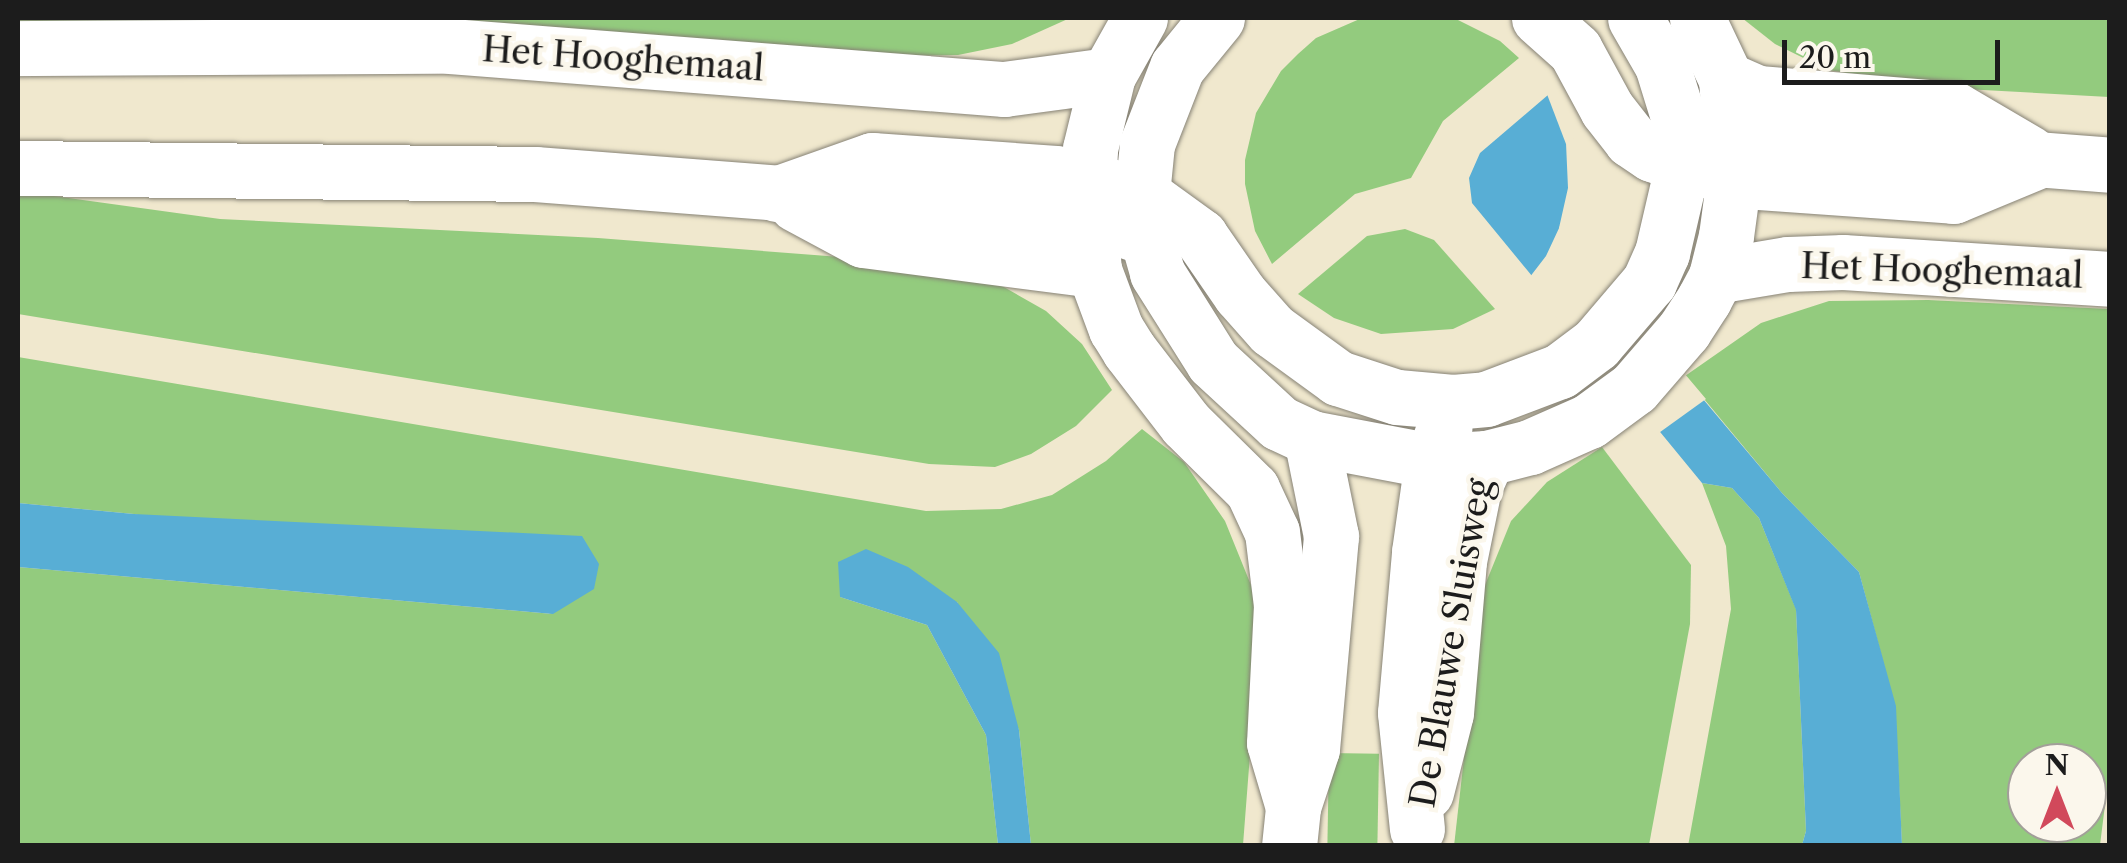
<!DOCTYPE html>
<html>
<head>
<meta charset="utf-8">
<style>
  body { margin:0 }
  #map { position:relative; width:2127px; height:863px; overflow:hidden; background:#f0e8ce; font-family:"Libre Caslon Text",serif }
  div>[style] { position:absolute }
  .green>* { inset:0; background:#93cb7e; transform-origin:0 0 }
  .water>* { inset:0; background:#58aed5 }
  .pier>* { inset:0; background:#f0e8ce }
  .roads { filter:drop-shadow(0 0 2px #868275) drop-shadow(0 0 2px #868275) }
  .secondary>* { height:55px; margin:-27.5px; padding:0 27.5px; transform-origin:27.5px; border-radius:27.5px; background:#fff }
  span { translate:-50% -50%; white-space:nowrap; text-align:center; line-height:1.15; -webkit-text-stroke:9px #fbf7ec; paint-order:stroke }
  .street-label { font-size:35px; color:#1c1c1c }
  .frame { position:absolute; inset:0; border:20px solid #1c1c1c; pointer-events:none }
  .north { position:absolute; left:2007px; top:743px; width:100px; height:100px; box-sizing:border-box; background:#fbf7ec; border:2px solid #a29f99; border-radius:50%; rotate:0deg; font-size:28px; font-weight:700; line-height:40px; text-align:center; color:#1c1c1c }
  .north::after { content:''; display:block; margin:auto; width:35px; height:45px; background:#d1495b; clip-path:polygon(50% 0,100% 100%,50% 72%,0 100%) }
  .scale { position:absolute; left:1782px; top:40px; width:218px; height:45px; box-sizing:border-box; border:5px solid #1c1c1c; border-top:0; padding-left:12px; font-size:30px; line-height:35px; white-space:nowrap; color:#1c1c1c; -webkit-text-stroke:8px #fbf7ec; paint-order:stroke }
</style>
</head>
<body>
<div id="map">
  <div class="green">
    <i style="clip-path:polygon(18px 18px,1070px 18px,1012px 44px,958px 55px,892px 56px,18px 25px)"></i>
    <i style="clip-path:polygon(1362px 18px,1456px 19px,1500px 41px,1519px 58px,1443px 121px,1411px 178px,1355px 194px,1272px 264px,1255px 231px,1245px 184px,1245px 160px,1256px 113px,1281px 71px,1298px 54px,1316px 38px)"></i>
    <i style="clip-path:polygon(1742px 18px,2109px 18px,2109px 97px,1946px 88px,1828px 70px,1775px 44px)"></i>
    <i style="clip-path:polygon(18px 191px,220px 219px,598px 238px,929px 264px,995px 282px,1046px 311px,1082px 344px,1112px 390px,1076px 426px,1031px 454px,995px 467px,929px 464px,18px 314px)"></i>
    <i style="clip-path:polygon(1405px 229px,1434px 240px,1495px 309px,1453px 329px,1381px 334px,1334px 318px,1298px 294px,1367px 236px)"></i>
    <i style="clip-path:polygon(evenodd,1928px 300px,2109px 309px,2110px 765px,2100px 845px,1902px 845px,1895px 706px,1859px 572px,1782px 493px,1685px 376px,1761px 323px,1829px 301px,1928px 300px,2027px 763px,2087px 763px,2087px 823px,2027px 823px,2027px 763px)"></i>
    <i style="clip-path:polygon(18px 357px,926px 511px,1001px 509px,1052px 495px,1106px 461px,1142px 429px,1184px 462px,1225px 521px,1253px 590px,1257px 664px,1243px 845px,1031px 845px,1019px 730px,957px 602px,840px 597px,927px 625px,986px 735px,998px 845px,18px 845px,18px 567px,553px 614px,134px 514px,18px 503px)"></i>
    <i style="clip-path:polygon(1602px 447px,1691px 565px,1690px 624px,1649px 845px,1454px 846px,1483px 590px,1511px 521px,1547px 482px)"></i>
    <i style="clip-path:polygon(1702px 483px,1732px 488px,1759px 518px,1796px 609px,1806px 831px,1802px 845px,1688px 846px,1731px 609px,1726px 546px)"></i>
    <i style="left:1329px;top:753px;width:50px;height:93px;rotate:1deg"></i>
  </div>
  <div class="water">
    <i style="clip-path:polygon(1638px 18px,1566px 143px,1568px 188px,1559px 228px,1782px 493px,1859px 572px,1896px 706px,1902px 845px,1802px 845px,1806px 831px,1796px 610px,1759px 518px,1732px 488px,1702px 483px,1472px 203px,1469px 178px,1480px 153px)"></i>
    <i style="clip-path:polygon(18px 503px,134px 514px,582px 536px,599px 564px,594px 589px,553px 614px,18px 567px)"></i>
    <i style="clip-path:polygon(866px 549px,908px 567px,957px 602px,999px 653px,1019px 730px,1031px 845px,998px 845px,986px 735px,927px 625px,840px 597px,838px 562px)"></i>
  </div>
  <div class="pier">
    <i style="clip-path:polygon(1630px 18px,1720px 18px,1566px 144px,1545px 89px)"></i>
    <i style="clip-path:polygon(1560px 226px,1706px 399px,1656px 435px,1526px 282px,1546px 256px)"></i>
  </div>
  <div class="roads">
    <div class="secondary">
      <i style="left:1140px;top:18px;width:65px;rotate:119.3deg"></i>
      <i style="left:1108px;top:75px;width:76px;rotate:103.7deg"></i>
      <i style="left:1090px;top:149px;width:50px;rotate:92.3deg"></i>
      <i style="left:1088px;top:199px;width:71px;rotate:85.2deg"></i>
      <i style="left:1094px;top:270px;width:63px;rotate:69.6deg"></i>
      <i style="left:1116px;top:329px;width:25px;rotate:58deg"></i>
      <i style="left:1129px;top:350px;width:93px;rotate:52.4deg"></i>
      <i style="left:1186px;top:424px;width:93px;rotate:44.6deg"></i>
      <i style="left:1252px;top:489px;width:47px;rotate:65.1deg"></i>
      <i style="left:1272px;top:532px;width:74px;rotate:83deg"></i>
      <i style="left:1281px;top:605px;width:138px;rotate:92.9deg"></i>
      <i style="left:1274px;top:743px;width:67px;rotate:73.5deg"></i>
      <i style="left:1217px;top:18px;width:63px;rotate:129.2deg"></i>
      <i style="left:1177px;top:67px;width:83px;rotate:111.3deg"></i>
      <i style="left:1147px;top:144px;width:50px;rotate:95.7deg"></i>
      <i style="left:1142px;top:194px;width:43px;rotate:83.4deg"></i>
      <i style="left:1147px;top:237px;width:37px;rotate:74deg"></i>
      <i style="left:1157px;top:273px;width:105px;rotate:57.8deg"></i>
      <i style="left:1213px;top:362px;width:90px;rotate:42.7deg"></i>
      <i style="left:1279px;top:423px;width:35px;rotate:25deg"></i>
      <i style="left:1311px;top:438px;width:123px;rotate:10.8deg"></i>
      <i style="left:1432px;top:461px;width:55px;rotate:-3.1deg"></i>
      <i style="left:1487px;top:458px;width:44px;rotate:-14.3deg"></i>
      <i style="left:1530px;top:447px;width:64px;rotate:-23.8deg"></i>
      <i style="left:1589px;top:421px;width:56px;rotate:-36.3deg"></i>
      <i style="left:1634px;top:388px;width:77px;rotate:-49.2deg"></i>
      <i style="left:1684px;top:330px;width:37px;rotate:-57deg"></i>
      <i style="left:1704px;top:299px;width:26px;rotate:-62deg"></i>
      <i style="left:1716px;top:276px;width:41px;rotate:-76deg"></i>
      <i style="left:1726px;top:236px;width:60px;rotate:-82.3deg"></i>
      <i style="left:1734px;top:177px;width:98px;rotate:-94.7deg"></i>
      <i style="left:1726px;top:79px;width:68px;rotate:-115.4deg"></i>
      <i style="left:1539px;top:18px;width:48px;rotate:41.6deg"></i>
      <i style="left:1575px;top:50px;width:67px;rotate:61.5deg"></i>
      <i style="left:1607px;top:109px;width:39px;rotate:52deg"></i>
      <i style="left:1631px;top:140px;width:25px;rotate:34deg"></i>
      <i style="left:1652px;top:154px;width:29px;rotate:20deg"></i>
      <i style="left:1679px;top:164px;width:82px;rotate:12.7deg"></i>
      <i style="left:1759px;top:182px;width:195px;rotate:4.1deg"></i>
      <i style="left:1953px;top:196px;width:94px;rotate:-22.5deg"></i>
      <i style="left:18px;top:48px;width:432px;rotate:-0.3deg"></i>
      <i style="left:450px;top:46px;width:556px;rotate:4.44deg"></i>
      <i style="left:1004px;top:89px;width:105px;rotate:-7.7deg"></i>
      <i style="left:1726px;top:79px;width:35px;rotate:24deg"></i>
      <i style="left:1758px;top:93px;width:197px;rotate:4.7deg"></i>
      <i style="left:1954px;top:109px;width:87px;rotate:30.4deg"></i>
      <i style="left:1700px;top:125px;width:63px;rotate:11.8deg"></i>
      <i style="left:1762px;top:138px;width:349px;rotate:4.4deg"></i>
      <i style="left:18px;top:168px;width:517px;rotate:0.66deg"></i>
      <i style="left:535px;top:174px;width:522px;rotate:4.4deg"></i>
      <i style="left:1055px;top:214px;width:33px;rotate:7deg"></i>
      <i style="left:1088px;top:218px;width:54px;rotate:18.4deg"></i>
      <i style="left:776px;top:194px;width:102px;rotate:-19.5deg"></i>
      <i style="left:872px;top:160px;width:184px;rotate:4deg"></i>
      <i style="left:1056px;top:173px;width:89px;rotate:13.7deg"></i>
      <i style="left:1142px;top:194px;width:72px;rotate:35.9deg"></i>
      <i style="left:1200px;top:236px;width:70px;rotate:55.4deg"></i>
      <i style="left:1240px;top:294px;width:48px;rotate:48.4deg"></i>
      <i style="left:1272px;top:330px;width:82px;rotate:36deg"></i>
      <i style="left:1338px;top:378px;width:62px;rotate:17.9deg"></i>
      <i style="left:1397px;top:397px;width:56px;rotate:5.1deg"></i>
      <i style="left:1453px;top:402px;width:33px;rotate:-5deg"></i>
      <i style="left:1486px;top:399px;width:79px;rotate:-20.7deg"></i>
      <i style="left:1560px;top:371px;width:45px;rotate:-36.9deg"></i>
      <i style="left:1596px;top:344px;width:82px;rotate:-49.5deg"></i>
      <i style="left:1649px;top:282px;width:32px;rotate:-66deg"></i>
      <i style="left:1662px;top:253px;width:71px;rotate:-76.9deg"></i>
      <i style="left:1678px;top:184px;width:64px;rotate:-89.1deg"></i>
      <i style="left:1679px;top:120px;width:58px;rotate:-107.2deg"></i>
      <i style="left:1662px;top:65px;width:54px;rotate:-119.9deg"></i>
      <i style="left:796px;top:204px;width:76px;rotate:28.2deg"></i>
      <i style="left:863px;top:240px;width:233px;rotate:7.4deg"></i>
      <i style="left:1716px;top:276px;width:73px;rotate:-9.5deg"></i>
      <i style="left:1788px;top:264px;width:55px;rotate:-2.1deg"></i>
      <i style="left:1843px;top:262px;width:268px;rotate:3.6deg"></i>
      <i style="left:1426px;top:792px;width:81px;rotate:-75.8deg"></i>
      <i style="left:1446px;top:713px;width:153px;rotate:-85.1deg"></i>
      <i style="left:1459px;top:561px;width:76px;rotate:-78.5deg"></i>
      <i style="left:1474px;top:487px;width:32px;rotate:-66deg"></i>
      <i style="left:1417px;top:829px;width:117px;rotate:-95.9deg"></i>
      <i style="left:1405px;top:713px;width:162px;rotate:-85deg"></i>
      <i style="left:1419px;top:552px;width:92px;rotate:-81.9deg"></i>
      <i style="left:1432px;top:461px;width:37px;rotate:-70deg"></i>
      <i style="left:1289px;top:846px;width:39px;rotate:-84deg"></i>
      <i style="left:1293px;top:807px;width:61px;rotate:-71.9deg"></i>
      <i style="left:1312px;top:749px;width:214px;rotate:-84.9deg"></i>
      <i style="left:1331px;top:536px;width:100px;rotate:-101.5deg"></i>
    </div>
  </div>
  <div class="street-label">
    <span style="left:623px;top:59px;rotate:4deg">Het Hooghemaal</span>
    <span style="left:1942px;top:271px;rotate:2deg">Het Hooghemaal</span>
    <span style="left:1451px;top:643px;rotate:-80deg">De Blauwe Sluisweg</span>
  </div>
  <div class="frame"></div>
  <div class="north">N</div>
  <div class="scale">20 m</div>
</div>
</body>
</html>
